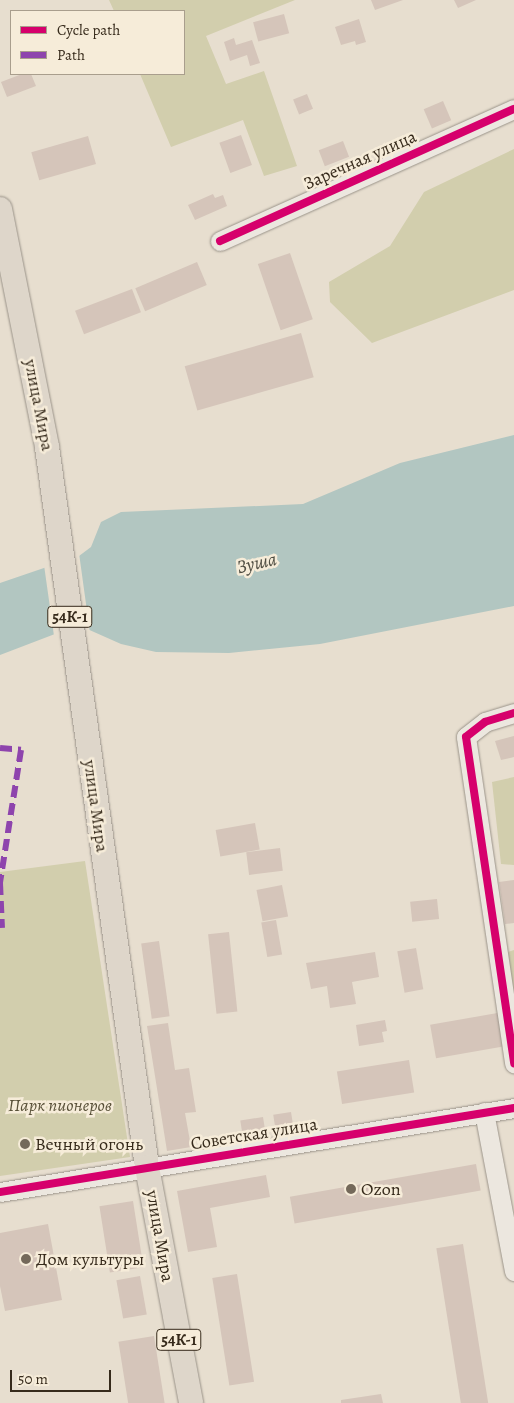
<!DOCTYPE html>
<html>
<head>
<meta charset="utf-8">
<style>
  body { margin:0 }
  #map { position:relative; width:514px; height:1403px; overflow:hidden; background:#e7decf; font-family:Alegreya,serif }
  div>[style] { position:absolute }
  .green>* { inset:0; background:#d2cead }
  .water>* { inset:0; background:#b2c6c1 }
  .pier>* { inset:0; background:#e7decf }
  .building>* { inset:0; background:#d5c5ba; transform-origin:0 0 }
  .roads { filter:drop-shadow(0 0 1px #9a9389) drop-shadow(0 0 1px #9a9389) }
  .minor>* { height:19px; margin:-9.5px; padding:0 9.5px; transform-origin:9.5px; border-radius:9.5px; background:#ece7df }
  .major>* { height:24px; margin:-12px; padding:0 12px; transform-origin:12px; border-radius:12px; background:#ded6ca }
  .quiet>* { height:6px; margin-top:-3px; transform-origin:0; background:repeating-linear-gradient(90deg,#8e44ad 0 12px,transparent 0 18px) }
  .cycleway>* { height:8px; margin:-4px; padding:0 4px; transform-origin:4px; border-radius:4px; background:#d6006c }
  .dots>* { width:14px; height:14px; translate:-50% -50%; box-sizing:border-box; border:2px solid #f6ecd9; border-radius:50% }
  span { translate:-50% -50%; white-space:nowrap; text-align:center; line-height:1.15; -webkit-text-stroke:5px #f6ecd9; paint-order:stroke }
  .shield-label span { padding:1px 4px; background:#f6ecd9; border:1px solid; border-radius:4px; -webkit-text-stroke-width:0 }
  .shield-label { font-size:16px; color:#362a1b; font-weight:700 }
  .street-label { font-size:18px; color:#362a1b }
  .park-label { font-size:18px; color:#585038; font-style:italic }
  .poi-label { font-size:18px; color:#362a1b }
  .left { translate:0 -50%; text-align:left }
  .water-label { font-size:19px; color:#504e43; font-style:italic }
  .legend { position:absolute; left:10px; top:10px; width:175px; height:65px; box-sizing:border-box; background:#f6ecd9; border:1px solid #a99e8d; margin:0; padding:6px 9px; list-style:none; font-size:15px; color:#362a1b }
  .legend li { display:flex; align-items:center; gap:10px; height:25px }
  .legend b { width:25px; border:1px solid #a99e8d }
  .scale { position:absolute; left:10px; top:1370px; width:101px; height:22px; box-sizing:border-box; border:2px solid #362a1b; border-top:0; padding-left:6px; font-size:15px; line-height:18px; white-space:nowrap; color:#362a1b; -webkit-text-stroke:4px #f6ecd9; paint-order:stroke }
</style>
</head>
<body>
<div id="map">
  <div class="green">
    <i style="clip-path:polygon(109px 0,295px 0,206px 36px,226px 84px,264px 71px,297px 166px,264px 176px,243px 120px,171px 147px,140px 74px,184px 74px,184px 11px,114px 11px)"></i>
    <i style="clip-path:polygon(514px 149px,514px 290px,372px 343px,330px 302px,329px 282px,390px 246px,424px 192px)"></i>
    <i style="clip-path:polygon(514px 777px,514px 865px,501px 864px,492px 782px)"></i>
    <i style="clip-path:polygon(85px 861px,130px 1157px,0 1176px,0 872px)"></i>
    <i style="clip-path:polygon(514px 950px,514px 996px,508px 952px)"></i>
  </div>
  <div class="water">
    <i style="clip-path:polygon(514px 435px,514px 606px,320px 644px,229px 653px,156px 652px,121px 644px,85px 628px,68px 629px,0 655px,0 583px,79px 556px,91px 547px,101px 522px,121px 512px,303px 504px,400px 463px)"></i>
  </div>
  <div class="pier">
    <i style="clip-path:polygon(79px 553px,90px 633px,68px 631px,54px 636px,44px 565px)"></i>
  </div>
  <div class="building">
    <i style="clip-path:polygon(371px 0,403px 0,375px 10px)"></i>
    <i style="clip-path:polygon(454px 0,476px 0,458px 8px)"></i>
    <i style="left:284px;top:14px;width:20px;height:32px;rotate:75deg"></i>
    <i style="clip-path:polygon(359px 19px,366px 42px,356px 45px,355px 41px,341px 45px,335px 27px)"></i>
    <i style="clip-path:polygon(234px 38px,236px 45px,252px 40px,260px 63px,250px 66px,247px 55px,230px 61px,224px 42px)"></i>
    <i style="clip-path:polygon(22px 74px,31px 74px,36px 86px,7px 97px,1px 82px)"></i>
    <i style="left:307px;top:94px;width:16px;height:15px;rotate:68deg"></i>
    <i style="left:443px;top:101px;width:21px;height:21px;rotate:67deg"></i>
    <i style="left:241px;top:135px;width:32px;height:23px;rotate:70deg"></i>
    <i style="left:88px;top:136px;width:29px;height:59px;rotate:74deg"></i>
    <i style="left:343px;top:141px;width:17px;height:26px;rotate:69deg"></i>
    <i style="clip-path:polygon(213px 194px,215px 198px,223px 195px,227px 206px,195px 220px,188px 205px)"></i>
    <i style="left:290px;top:253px;width:70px;height:34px;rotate:71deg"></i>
    <i style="left:197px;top:262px;width:25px;height:67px;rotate:67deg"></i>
    <i style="left:132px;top:289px;width:25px;height:61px;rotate:69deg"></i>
    <i style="left:301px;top:333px;width:46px;height:121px;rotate:74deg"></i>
    <i style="clip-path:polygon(514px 736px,514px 757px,501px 760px,495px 741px)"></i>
    <i style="left:255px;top:823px;width:27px;height:40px;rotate:80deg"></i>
    <i style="left:280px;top:848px;width:23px;height:34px;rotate:83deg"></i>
    <i style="clip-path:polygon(514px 880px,514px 923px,505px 924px,499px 882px)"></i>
    <i style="left:282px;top:885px;width:32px;height:26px;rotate:79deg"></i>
    <i style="left:437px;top:899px;width:20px;height:27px;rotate:84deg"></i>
    <i style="left:276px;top:920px;width:35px;height:15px;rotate:80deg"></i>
    <i style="left:229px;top:932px;width:80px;height:21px;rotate:84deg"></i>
    <i style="left:159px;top:941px;width:76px;height:18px;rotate:82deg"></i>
    <i style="left:416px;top:948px;width:42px;height:19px;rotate:80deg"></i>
    <i style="clip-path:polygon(375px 952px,379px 977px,352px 982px,356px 1004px,330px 1008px,327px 986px,311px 989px,306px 963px)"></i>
    <i style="left:503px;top:1012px;width:34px;height:74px;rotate:80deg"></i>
    <i style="clip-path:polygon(385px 1020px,387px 1031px,382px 1032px,384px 1042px,359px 1046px,356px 1025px)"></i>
    <i style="clip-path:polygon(168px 1023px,175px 1070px,189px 1068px,196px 1112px,185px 1113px,191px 1147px,167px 1151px,147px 1026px)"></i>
    <i style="left:409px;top:1060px;width:33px;height:73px;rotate:81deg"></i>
    <i style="left:291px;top:1112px;width:20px;height:18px;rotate:81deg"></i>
    <i style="left:263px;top:1117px;width:19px;height:23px;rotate:81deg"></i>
    <i style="left:476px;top:1164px;width:27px;height:189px;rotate:80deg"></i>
    <i style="clip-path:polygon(266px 1175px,270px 1197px,210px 1208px,217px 1247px,188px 1252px,177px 1191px)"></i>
    <i style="left:133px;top:1201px;width:67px;height:34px;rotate:81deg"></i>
    <i style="clip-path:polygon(48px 1224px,62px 1300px,5px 1311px,0 1286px,0 1233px)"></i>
    <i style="left:463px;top:1244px;width:161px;height:27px;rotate:81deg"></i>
    <i style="left:237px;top:1274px;width:109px;height:25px;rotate:81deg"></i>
    <i style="left:140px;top:1276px;width:39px;height:24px;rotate:80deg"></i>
    <i style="left:154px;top:1336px;width:68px;height:36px;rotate:81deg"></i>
    <i style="clip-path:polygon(381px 1394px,383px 1403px,341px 1403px,341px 1400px)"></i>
  </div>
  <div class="roads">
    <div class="minor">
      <i style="left:220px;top:241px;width:322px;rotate:-24.2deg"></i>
      <i style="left:514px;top:713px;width:30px;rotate:163deg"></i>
      <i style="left:485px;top:722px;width:24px;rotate:142deg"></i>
      <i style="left:466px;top:737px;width:330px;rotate:81.6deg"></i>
      <i style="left:484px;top:1112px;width:162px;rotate:79.3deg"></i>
      <i style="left:0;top:1192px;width:521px;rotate:-9.28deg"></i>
    </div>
    <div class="major">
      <i style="left:0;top:209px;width:243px;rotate:78.8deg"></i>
      <i style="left:47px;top:447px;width:727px;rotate:82.09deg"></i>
      <i style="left:147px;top:1167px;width:240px;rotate:79.4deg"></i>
    </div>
  </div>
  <div class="quiet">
    <i style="left:0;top:748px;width:21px;rotate:5deg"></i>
    <i style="left:21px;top:750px;width:135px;rotate:99deg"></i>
    <i style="left:0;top:883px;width:45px;rotate:87.5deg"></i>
  </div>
  <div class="cycleway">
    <i style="left:220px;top:241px;width:322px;rotate:-24.2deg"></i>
    <i style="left:514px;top:713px;width:30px;rotate:163deg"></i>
    <i style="left:485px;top:722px;width:24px;rotate:142deg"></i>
    <i style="left:466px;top:737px;width:330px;rotate:81.6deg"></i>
    <i style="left:0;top:1192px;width:521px;rotate:-9.28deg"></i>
  </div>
  <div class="dots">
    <i style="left:25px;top:1144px;background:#74695a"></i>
    <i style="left:351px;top:1189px;background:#74695a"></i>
    <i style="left:26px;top:1259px;background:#74695a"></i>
  </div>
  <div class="shield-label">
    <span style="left:70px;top:617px">54К-1</span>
    <span style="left:179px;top:1340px">54К-1</span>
  </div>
  <div class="street-label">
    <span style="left:360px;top:160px;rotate:-24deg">Заречная улица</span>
    <span style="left:39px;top:405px;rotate:79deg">улица Мира</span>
    <span style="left:96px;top:806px;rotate:82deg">улица Мира</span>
    <span style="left:254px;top:1134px;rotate:-9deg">Советская улица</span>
    <span style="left:160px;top:1236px;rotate:80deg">улица Мира</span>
  </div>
  <div class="park-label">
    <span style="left:60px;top:1105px">Парк пионеров</span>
  </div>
  <div class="poi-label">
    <span class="left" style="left:35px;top:1144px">Вечный огонь</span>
    <span class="left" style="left:361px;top:1189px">Ozon</span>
    <span class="left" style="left:36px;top:1259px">Дом культуры</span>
  </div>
  <div class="water-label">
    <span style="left:257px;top:564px;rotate:-13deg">Зуша</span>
  </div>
  <ul class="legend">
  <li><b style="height:6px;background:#d6006c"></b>Cycle path</li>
  <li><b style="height:6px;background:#8e44ad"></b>Path</li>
  </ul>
  <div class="scale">50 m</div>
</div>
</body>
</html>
